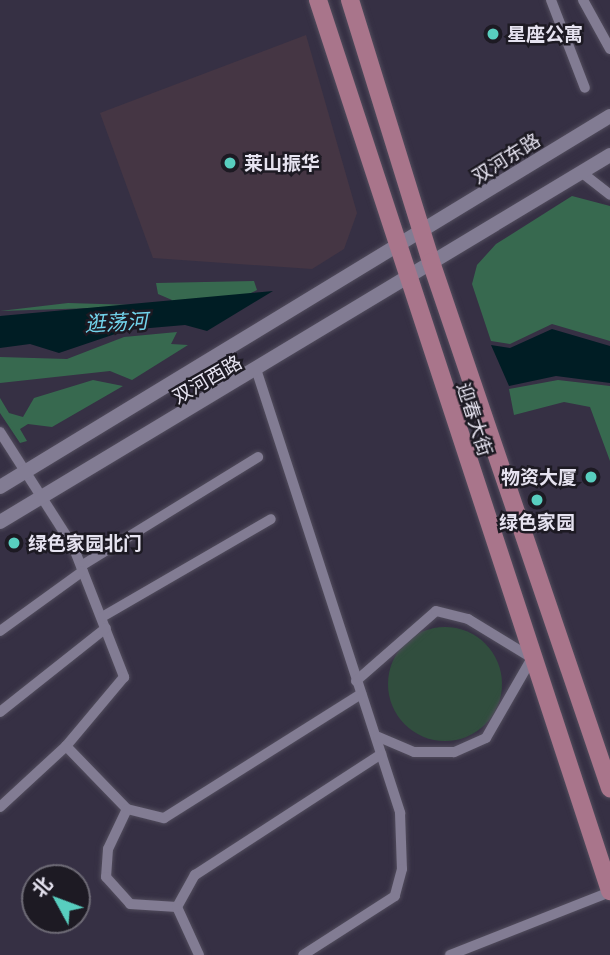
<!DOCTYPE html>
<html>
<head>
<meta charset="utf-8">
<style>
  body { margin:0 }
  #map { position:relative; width:610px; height:955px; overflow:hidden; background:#363044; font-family:"Titillium Web","Noto Sans SC",sans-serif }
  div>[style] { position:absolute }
  .commercial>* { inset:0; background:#453644 }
  .green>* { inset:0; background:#314e3e }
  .round { border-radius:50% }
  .forest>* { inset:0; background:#37694f }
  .water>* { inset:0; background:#001d24 }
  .roads { filter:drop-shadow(0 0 2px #524d5d) drop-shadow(0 0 2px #524d5d) }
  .minor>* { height:10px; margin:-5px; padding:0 5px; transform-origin:5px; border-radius:5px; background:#827c93 }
  .tertiary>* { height:14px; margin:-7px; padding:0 7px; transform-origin:7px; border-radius:7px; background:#827c93 }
  .primary>* { height:18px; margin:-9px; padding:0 9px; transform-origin:9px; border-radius:9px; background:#a9758b }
  .dots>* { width:19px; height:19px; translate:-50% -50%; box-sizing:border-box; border:4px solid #1d1a23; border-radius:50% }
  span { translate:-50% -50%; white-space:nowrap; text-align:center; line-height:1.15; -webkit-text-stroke:5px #1d1a23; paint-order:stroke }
  .poi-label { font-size:19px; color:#e6e3f0; font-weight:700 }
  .left { translate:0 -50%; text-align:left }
  .right { translate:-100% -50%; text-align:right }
  .street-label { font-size:19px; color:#e6e3f0 }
  .water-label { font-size:21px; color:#72d4ec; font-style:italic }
  .north { position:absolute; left:21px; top:864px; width:70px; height:70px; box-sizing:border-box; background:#1d1a23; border:2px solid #6d6a75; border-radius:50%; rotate:311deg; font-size:19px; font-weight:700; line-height:28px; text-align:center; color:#e6e3f0 }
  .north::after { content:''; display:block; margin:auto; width:24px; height:32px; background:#58cebf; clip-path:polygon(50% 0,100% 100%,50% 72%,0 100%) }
</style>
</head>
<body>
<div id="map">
  <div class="commercial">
    <i style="clip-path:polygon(306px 35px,357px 213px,344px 249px,312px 269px,153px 258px,100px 113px)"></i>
  </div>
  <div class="green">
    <i class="round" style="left:388px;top:627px;width:114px;height:114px"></i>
  </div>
  <div class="forest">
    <i style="clip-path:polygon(572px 196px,610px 206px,610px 341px,552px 324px,510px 344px,491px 341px,472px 284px,477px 265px,496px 244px)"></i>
    <i style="clip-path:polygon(254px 281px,257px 290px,239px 299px,168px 312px,124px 307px,0 311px,68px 303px,167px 306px,172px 300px,158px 294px,156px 283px)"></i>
    <i style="clip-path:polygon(177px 332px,171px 344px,188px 345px,132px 380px,110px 371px,0 383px,0 357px,67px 359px,124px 337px)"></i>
    <i style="clip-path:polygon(93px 380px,123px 386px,52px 427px,28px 424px,20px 429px,27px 441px,20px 443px,0 413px,0 398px,9px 413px,23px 417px,34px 398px)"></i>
    <i style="clip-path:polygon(558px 380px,610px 386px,610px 461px,590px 407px,564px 402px,514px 415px,509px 389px)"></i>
  </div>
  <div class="water">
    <i style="clip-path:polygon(273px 291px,207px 331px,185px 325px,127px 330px,59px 353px,30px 344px,0 348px,0 316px)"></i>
    <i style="clip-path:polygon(552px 329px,610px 346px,610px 383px,556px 376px,509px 386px,491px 345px,510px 348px)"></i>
  </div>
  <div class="roads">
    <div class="minor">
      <i style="left:551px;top:0;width:94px;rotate:68.9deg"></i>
      <i style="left:583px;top:0;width:56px;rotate:61.1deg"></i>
      <i style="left:581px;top:172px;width:37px;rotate:38deg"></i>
      <i style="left:257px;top:372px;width:464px;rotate:72deg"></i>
      <i style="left:400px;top:813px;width:56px;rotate:88deg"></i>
      <i style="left:402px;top:869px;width:28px;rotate:105deg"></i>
      <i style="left:395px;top:896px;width:109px;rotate:147.3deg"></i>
      <i style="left:0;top:432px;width:135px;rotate:57.4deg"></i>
      <i style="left:73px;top:546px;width:141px;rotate:68.7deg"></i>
      <i style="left:124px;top:677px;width:90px;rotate:130deg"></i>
      <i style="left:66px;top:746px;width:88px;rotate:45.9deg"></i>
      <i style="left:127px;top:809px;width:38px;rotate:14deg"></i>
      <i style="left:164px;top:818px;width:233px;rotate:-32.2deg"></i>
      <i style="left:81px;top:566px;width:208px;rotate:-31.6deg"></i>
      <i style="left:102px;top:617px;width:195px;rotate:-30.1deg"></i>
      <i style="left:0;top:631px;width:102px;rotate:-35.9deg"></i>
      <i style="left:356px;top:681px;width:106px;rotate:-41.2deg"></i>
      <i style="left:436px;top:611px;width:33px;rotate:14deg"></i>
      <i style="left:468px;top:619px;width:75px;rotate:31.4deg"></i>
      <i style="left:532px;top:658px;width:92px;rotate:119.9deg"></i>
      <i style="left:486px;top:738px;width:35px;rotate:156deg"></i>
      <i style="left:454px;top:752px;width:40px;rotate:180deg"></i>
      <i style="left:414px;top:752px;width:39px;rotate:-157deg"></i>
      <i style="left:0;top:712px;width:135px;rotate:-38.4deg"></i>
      <i style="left:0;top:807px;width:90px;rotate:-42.7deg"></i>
      <i style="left:127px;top:809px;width:44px;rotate:115.4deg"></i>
      <i style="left:108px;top:849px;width:28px;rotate:94deg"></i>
      <i style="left:106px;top:877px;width:36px;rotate:48deg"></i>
      <i style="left:130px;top:904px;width:47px;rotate:3.7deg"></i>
      <i style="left:199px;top:955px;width:53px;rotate:-114.6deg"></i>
      <i style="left:177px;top:907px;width:37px;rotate:-61deg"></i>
      <i style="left:195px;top:875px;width:222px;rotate:-33deg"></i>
      <i style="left:450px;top:955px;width:172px;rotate:-21.5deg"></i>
    </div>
    <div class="tertiary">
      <i style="left:0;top:487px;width:714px;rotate:-31.31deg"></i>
      <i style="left:0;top:522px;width:712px;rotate:-31.03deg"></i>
    </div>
    <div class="primary">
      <i style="left:318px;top:0;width:938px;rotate:71.85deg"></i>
      <i style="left:350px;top:0;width:274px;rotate:72.8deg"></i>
      <i style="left:431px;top:262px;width:556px;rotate:71.21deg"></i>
    </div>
  </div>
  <div class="dots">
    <i style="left:493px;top:34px;background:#58cebf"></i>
    <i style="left:230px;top:163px;background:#58cebf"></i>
    <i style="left:591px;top:477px;background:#58cebf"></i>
    <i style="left:537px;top:500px;background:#58cebf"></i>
    <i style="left:14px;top:543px;background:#58cebf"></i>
  </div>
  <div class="poi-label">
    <span class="left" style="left:507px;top:34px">星座公寓</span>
    <span class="left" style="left:244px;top:163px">莱山振华</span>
    <span class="right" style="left:577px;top:477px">物资大厦</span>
    <span style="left:537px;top:522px">绿色家园</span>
    <span class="left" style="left:28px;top:543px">绿色家园北门</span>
  </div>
  <div class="street-label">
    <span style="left:506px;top:158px;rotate:-32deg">双河东路</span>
    <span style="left:207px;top:379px;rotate:-30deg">双河西路</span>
    <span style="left:475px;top:419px;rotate:72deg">迎春大街</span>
  </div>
  <div class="water-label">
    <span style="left:116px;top:322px;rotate:-3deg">逛荡河</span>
  </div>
  <div class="north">北</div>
</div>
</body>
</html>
